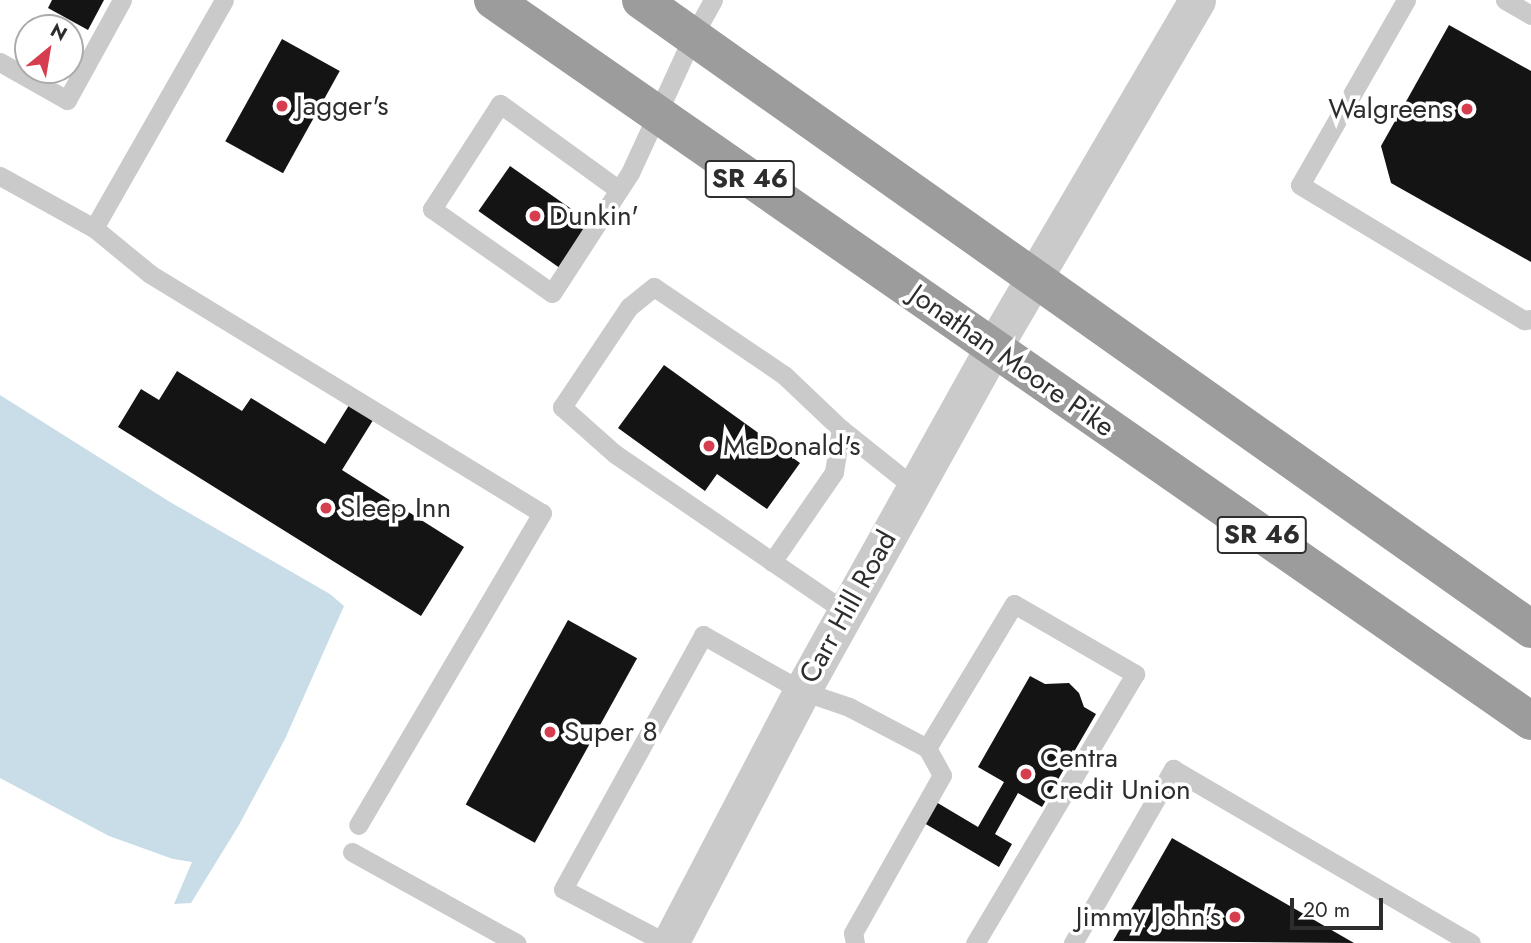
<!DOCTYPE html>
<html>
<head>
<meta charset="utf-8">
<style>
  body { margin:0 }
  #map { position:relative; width:1531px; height:943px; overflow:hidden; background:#fff; font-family:Jost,sans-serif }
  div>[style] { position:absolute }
  .water>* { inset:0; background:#c9dde8 }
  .building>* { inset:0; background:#141414; transform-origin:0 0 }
  .service>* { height:19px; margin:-9.5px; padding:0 9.5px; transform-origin:9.5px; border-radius:9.5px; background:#cacaca }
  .minor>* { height:37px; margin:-18.5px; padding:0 18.5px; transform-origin:18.5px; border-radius:18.5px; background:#cacaca }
  .trunk>* { height:38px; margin:-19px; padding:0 19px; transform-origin:19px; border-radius:19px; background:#9c9c9c }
  .dots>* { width:19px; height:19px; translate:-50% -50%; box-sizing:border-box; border:4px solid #fff; border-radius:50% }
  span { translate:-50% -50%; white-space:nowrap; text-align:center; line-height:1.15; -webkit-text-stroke:7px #fff; paint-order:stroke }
  .shield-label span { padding:2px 5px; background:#fff; border:2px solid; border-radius:5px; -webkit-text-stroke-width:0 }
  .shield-label { font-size:26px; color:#2d2d2d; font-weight:700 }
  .poi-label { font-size:28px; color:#2d2d2d }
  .left { translate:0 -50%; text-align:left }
  .right { translate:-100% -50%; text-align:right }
  .street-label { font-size:28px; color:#2d2d2d }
  .north { position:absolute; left:14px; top:14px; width:70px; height:70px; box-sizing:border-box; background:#fff; border:2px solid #ababab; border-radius:50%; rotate:30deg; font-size:19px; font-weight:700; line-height:28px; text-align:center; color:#2d2d2d }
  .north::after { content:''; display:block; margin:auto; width:24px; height:32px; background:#d63d4e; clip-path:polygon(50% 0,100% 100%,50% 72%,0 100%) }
  .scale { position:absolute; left:1290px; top:898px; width:93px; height:32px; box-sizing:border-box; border:4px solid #2d2d2d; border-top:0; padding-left:9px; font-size:21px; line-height:24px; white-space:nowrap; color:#2d2d2d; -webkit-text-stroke:5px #fff; paint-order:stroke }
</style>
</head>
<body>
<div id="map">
  <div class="water">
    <i style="clip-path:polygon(0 395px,170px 502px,330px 594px,344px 606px,285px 739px,239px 825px,191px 903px,174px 904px,192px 862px,173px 859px,109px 836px,0 778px)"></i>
  </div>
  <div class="building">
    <i style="clip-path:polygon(52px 0,104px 0,88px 30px,48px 8px)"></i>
    <i style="clip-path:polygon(1449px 25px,1531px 71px,1531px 262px,1391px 183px,1381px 146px)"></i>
    <i style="left:282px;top:39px;width:66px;height:117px;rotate:29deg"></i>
    <i style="left:510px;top:166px;width:98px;height:55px;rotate:35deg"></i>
    <i style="clip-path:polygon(664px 365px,800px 463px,767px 509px,717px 474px,705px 491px,618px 428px)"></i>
    <i style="clip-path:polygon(177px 371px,242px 411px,251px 398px,325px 444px,351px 402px,375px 417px,342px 470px,464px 547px,421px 616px,118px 427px,141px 389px,159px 400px)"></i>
    <i style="left:568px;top:620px;width:79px;height:211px;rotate:29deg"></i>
    <i style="clip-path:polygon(1030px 676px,1045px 684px,1069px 683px,1079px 693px,1084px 707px,1096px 714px,1042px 807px,1018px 793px,995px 834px,1012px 844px,999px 867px,924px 823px,936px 802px,978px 827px,1004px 782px,978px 767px)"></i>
    <i style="clip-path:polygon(1172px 838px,1354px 943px,1113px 941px)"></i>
  </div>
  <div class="service">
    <i style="left:1406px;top:0;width:213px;rotate:119.8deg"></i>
    <i style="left:1300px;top:185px;width:262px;rotate:31.1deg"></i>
    <i style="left:1524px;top:320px;width:7px;rotate:-8deg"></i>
    <i style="left:1505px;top:0;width:30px;rotate:30deg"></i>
    <i style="left:0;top:62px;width:77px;rotate:29.6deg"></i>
    <i style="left:67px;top:100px;width:114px;rotate:-61.2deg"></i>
    <i style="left:0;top:176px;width:107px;rotate:29deg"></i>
    <i style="left:94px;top:228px;width:72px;rotate:39.4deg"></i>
    <i style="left:150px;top:274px;width:459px;rotate:31.4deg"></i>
    <i style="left:542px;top:513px;width:362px;rotate:120.5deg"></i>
    <i style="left:619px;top:190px;width:147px;rotate:-144.1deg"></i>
    <i style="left:500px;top:104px;width:125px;rotate:122.9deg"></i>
    <i style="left:432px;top:209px;width:146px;rotate:35deg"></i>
    <i style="left:552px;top:293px;width:143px;rotate:-57deg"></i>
    <i style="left:630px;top:173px;width:151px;rotate:-65.3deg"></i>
    <i style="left:693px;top:36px;width:41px;rotate:-60.9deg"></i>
    <i style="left:94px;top:228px;width:262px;rotate:-60.3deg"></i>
    <i style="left:772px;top:562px;width:109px;rotate:-55.4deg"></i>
    <i style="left:834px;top:472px;width:44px;rotate:-80.8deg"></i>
    <i style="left:846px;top:612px;width:280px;rotate:-145.6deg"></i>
    <i style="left:615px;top:454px;width:71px;rotate:-138.4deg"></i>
    <i style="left:562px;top:407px;width:120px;rotate:-56.2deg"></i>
    <i style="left:629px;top:307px;width:32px;rotate:-39deg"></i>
    <i style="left:654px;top:287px;width:157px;rotate:34.1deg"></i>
    <i style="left:784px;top:375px;width:79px;rotate:43.5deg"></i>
    <i style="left:841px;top:429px;width:95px;rotate:38.6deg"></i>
    <i style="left:352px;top:852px;width:188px;rotate:29deg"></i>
    <i style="left:666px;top:943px;width:116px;rotate:-152.3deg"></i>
    <i style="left:563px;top:889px;width:290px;rotate:-61.1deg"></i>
    <i style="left:703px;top:635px;width:114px;rotate:29.5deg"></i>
    <i style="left:802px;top:691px;width:50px;rotate:18.8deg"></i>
    <i style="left:849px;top:707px;width:88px;rotate:27.7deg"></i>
    <i style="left:927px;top:748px;width:168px;rotate:-58.9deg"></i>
    <i style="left:1014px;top:604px;width:140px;rotate:30deg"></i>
    <i style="left:1135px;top:674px;width:313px;rotate:120.7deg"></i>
    <i style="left:855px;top:943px;width:10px;rotate:-101deg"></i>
    <i style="left:853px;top:933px;width:181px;rotate:-60.6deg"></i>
    <i style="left:942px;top:775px;width:31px;rotate:-119deg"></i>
    <i style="left:1073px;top:943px;width:201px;rotate:-60.1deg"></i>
    <i style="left:1173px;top:769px;width:345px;rotate:30.3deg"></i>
  </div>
  <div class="minor">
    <i style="left:670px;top:943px;width:284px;rotate:-62.4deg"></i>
    <i style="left:802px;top:691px;width:393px;rotate:-60.9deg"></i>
    <i style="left:993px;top:348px;width:403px;rotate:-59.6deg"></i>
  </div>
  <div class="trunk">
    <i style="left:493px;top:0;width:1264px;rotate:34.78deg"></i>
    <i style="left:641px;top:0;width:1090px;rotate:35.25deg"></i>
  </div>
  <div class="dots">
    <i style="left:282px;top:106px;background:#d63d4e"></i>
    <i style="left:1467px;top:109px;background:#d63d4e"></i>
    <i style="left:535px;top:216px;background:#d63d4e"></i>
    <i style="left:709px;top:446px;background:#d63d4e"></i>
    <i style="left:326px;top:508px;background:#d63d4e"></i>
    <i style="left:550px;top:732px;background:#d63d4e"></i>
    <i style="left:1026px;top:774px;background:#d63d4e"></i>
    <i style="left:1235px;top:917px;background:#d63d4e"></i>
  </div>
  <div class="shield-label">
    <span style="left:750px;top:179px">SR 46</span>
    <span style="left:1262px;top:535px">SR 46</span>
  </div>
  <div class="poi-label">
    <span class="left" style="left:296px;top:106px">Jagger's</span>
    <span class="right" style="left:1453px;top:109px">Walgreens</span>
    <span class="left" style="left:549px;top:216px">Dunkin'</span>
    <span class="left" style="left:723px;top:446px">McDonald's</span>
    <span class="left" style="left:340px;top:508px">Sleep Inn</span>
    <span class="left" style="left:564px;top:732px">Super 8</span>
    <span class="left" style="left:1040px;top:774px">Centra<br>Credit Union</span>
    <span class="right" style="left:1221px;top:917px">Jimmy John's</span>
  </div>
  <div class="street-label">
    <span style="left:1012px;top:361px;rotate:35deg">Jonathan Moore Pike</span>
    <span style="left:848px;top:607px;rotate:-61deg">Carr Hill Road</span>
  </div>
  <div class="north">N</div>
  <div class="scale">20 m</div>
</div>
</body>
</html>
